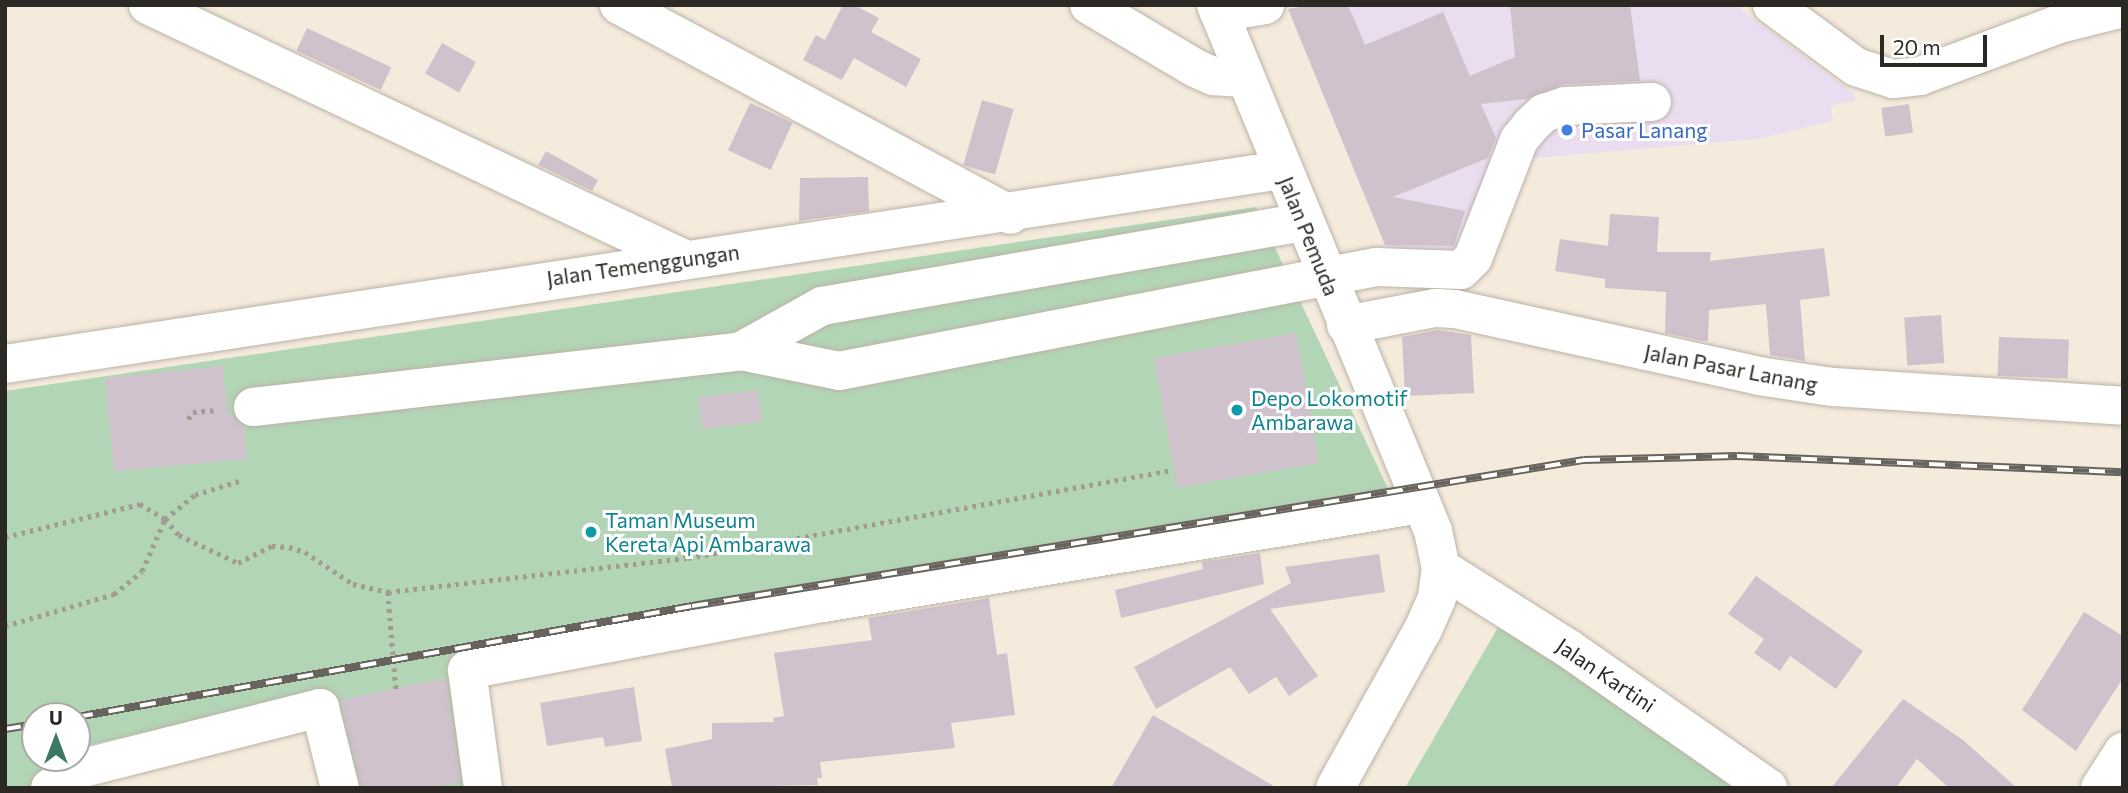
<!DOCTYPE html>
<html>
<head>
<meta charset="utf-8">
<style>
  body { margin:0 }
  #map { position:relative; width:2128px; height:793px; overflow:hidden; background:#f4ebdd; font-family:Commissioner,sans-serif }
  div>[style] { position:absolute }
  .commercial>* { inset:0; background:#ebddf0 }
  .green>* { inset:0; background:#b2d5b5 }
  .building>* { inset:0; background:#d0c2cc; transform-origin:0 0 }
  .path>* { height:4.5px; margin-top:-2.25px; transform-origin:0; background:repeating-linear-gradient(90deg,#a19b90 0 3.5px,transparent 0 8.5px) }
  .roads { filter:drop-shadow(0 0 2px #bbb3a6) drop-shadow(0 0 2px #bbb3a6) }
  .minor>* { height:38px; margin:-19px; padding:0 19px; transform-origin:19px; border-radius:19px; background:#fff }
  .major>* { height:38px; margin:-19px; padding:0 19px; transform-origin:19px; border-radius:19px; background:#fff }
  .rail>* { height:8px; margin-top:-4px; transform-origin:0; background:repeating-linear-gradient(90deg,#fff 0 16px,#68635c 0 32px); box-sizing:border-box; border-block:2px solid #68635c }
  .dots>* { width:19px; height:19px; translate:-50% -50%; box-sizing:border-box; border:4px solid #fff; border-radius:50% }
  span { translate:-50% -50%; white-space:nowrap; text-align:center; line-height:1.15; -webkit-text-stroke:6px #fff; paint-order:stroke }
  .shop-label { font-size:21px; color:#366cbe }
  .left { translate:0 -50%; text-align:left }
  .street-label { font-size:21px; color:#2c2924 }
  .culture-label { font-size:21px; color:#0d838f }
  .frame { position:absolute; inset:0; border:7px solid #2c2924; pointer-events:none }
  .north { position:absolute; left:21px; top:702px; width:70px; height:70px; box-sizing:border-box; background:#fff; border:2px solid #aba9a7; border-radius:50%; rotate:0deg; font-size:19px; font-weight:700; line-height:28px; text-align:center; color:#2c2924 }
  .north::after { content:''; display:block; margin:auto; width:24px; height:32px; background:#3c7965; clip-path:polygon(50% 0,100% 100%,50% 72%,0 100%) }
  .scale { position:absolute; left:1880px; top:35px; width:107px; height:32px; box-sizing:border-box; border:4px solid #2c2924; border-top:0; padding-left:9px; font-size:21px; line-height:24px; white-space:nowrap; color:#2c2924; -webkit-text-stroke:5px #fff; paint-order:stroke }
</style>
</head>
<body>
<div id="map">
  <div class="commercial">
    <i style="clip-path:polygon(1311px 5px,1735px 5px,1853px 93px,1856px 101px,1831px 105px,1833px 121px,1758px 139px,1501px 161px,1465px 258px,1389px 255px,1288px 9px)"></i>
  </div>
  <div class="green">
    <i style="clip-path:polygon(1256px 207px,1391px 495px,454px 659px,478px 783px,453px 788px,348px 788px,325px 690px,77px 748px,77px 716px,35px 716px,35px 758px,51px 758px,30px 788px,5px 788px,5px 391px)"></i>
    <i style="clip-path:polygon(1500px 624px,1739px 788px,1405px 788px)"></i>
  </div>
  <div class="building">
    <i style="clip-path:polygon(843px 5px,854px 5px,879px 18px,871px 32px,921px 59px,906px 87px,854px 58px,842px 80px,803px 60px,816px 35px,825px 40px)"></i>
    <i style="clip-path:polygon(1311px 5px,1348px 5px,1365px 45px,1443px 12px,1470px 76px,1515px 57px,1510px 5px,1630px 5px,1640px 81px,1565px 84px,1527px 99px,1481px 104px,1496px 138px,1488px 158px,1393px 197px,1465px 211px,1454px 246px,1385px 245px,1288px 9px)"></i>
    <i style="left:307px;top:28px;width:93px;height:25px;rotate:25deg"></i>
    <i style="left:442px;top:43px;width:39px;height:35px;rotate:29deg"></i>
    <i style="left:982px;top:100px;width:33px;height:68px;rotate:16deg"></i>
    <i style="left:750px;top:103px;width:47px;height:52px;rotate:25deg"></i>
    <i style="left:1909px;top:104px;width:29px;height:28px;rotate:82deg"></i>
    <i style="clip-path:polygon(546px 151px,598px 180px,592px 191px,538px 165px)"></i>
    <i style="clip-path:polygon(868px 177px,869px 211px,799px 221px,800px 178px)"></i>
    <i style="clip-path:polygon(1610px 214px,1659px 217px,1657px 252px,1711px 252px,1710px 261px,1824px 248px,1830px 296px,1800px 300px,1805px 361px,1770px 355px,1766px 304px,1709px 310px,1708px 341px,1703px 341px,1665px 333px,1666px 292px,1605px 288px,1605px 279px,1555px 271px,1560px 239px,1608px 246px)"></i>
    <i style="left:1941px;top:315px;width:48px;height:37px;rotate:86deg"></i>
    <i style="clip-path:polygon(1437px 330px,1471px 335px,1474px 393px,1405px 396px,1402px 337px)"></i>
    <i style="left:1296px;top:333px;width:132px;height:144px;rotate:80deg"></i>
    <i style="left:1999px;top:337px;width:70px;height:39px;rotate:2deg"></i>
    <i style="clip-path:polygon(223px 366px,228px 415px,233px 415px,244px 427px,247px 459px,114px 471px,105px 378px)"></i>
    <i style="left:758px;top:390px;width:32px;height:60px;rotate:83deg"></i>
    <i style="clip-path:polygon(1260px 553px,1264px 584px,1121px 618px,1115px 590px,1203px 569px,1202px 562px)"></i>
    <i style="clip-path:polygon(1379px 554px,1385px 592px,1270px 609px,1318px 676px,1289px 696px,1276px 677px,1249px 694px,1230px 667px,1156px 709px,1134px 667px,1291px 583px,1285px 567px)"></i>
    <i style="clip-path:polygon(1756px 576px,1863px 651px,1836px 689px,1790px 656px,1780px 671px,1754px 653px,1764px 639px,1728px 614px)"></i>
    <i style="clip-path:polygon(989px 598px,997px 655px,1007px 653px,1015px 715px,951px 723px,955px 748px,820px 762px,822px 778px,817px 778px,818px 785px,672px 788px,665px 749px,712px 739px,712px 723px,774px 722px,773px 718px,784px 716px,774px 653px,872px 640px,868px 618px)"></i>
    <i style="clip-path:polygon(2084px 612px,2123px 636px,2123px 678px,2076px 751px,2022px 710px)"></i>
    <i style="clip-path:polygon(446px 678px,460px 782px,431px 788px,361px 788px,340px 700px)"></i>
    <i style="clip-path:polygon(634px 687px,642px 741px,605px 747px,603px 737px,547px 746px,540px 703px)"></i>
    <i style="clip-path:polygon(1903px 699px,1963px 740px,2017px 788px,1949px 788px,1917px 759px,1896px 788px,1831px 788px)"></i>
    <i style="clip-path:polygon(1153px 715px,1277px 788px,1111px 788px)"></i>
  </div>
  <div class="path">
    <i style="left:188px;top:419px;width:9px;rotate:-54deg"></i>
    <i style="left:193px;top:412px;width:24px;rotate:-5deg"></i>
    <i style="left:5px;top:537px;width:139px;rotate:-13.7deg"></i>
    <i style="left:140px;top:504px;width:29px;rotate:31deg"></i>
    <i style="left:165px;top:519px;width:21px;rotate:49deg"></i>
    <i style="left:179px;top:535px;width:65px;rotate:25.4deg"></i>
    <i style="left:238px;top:563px;width:38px;rotate:-27deg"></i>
    <i style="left:272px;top:546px;width:17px;rotate:3deg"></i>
    <i style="left:289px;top:547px;width:17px;rotate:17deg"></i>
    <i style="left:305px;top:552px;width:58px;rotate:33.7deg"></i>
    <i style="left:353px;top:584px;width:36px;rotate:13deg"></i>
    <i style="left:388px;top:592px;width:302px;rotate:-6.5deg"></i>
    <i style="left:688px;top:558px;width:490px;rotate:-10.3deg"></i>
    <i style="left:388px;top:592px;width:97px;rotate:85.3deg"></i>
    <i style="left:5px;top:626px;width:114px;rotate:-16.4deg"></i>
    <i style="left:114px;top:594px;width:36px;rotate:-39deg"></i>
    <i style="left:142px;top:571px;width:57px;rotate:-66.1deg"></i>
    <i style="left:165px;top:519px;width:38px;rotate:-39deg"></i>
    <i style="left:195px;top:495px;width:46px;rotate:-17.7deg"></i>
  </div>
  <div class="roads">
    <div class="minor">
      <i style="left:148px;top:5px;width:591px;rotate:25.35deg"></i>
      <i style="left:619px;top:5px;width:444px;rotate:28.2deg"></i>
      <i style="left:1089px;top:5px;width:123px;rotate:30.7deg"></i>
      <i style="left:1195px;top:68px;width:20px;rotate:24deg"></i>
      <i style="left:1213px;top:76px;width:29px;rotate:4deg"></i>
      <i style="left:1772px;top:5px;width:104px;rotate:36.4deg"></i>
      <i style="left:1856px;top:67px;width:39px;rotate:18deg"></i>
      <i style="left:1893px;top:79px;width:27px;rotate:-6deg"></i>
      <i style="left:1920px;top:76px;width:148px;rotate:-20.5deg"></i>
      <i style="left:2059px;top:24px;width:66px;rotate:-14deg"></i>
      <i style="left:1219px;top:13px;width:47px;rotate:-9.9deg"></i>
      <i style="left:1346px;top:325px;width:91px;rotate:-10.8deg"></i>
      <i style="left:1435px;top:308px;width:20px;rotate:3deg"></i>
      <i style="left:1455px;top:309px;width:311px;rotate:12.4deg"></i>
      <i style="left:1759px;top:376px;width:75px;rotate:8.5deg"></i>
      <i style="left:1833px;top:387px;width:291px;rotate:3.7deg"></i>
      <i style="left:741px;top:351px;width:93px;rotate:-29.1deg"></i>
      <i style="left:822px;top:306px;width:489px;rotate:-9.9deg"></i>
      <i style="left:5px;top:364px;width:1292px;rotate:-8.64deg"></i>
      <i style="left:253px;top:407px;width:491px;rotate:-6.5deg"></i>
      <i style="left:741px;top:351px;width:100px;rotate:11.5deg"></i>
      <i style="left:839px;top:371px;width:547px;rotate:-10.96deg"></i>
      <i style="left:1376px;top:267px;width:85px;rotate:2deg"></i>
      <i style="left:1461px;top:270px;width:17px;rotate:-45deg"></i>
      <i style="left:1473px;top:258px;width:127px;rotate:-68.7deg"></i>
      <i style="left:1519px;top:140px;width:19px;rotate:-51deg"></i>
      <i style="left:1531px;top:125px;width:18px;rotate:-43deg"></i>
      <i style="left:1544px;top:113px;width:23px;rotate:-18deg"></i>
      <i style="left:1566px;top:106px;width:86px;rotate:-2.7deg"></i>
      <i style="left:1441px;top:568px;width:151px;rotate:32.3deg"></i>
      <i style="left:1569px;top:649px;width:243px;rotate:34.9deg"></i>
      <i style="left:50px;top:788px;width:35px;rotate:-33deg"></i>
      <i style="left:79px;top:769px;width:249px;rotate:-14.2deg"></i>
      <i style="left:320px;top:708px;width:82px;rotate:76deg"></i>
      <i style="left:483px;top:788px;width:119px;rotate:-97.7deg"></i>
      <i style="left:467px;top:670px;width:362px;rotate:-10.7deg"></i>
      <i style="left:823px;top:603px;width:606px;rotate:-9.4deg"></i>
      <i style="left:2100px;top:788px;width:43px;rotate:-57.4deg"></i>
    </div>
    <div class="major">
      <i style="left:1216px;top:5px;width:569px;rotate:67.58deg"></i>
      <i style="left:1433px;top:531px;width:38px;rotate:78deg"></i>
      <i style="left:1441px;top:568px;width:30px;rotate:98deg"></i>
      <i style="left:1437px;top:598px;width:36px;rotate:114deg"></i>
      <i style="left:1422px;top:631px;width:179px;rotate:119deg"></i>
    </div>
  </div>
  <div class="rail">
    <i style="left:77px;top:717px;width:625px;rotate:-10.23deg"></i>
    <i style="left:692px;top:606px;width:904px;rotate:-9.3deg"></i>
    <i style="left:1584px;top:460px;width:153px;rotate:-1.5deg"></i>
    <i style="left:1737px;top:456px;width:386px;rotate:2.4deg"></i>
    <i style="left:5px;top:729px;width:30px;rotate:-9deg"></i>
  </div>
  <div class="dots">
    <i style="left:1567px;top:130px;background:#3f7fe0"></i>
    <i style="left:1237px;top:410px;background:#0f9aa8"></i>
    <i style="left:591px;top:532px;background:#0f9aa8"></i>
  </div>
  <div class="shop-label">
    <span class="left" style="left:1581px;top:130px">Pasar Lanang</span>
  </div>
  <div class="street-label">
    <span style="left:1309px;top:236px;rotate:68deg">Jalan Pemuda</span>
    <span style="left:643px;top:265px;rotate:-8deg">Jalan Temenggungan</span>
    <span style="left:1731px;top:368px;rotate:11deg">Jalan Pasar Lanang</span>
    <span style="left:1606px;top:675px;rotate:34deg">Jalan Kartini</span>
  </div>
  <div class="culture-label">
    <span class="left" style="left:1251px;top:410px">Depo Lokomotif<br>Ambarawa</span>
    <span class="left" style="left:605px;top:532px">Taman Museum<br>Kereta Api Ambarawa</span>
  </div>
  <div class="frame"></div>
  <div class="north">U</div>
  <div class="scale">20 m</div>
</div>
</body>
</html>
